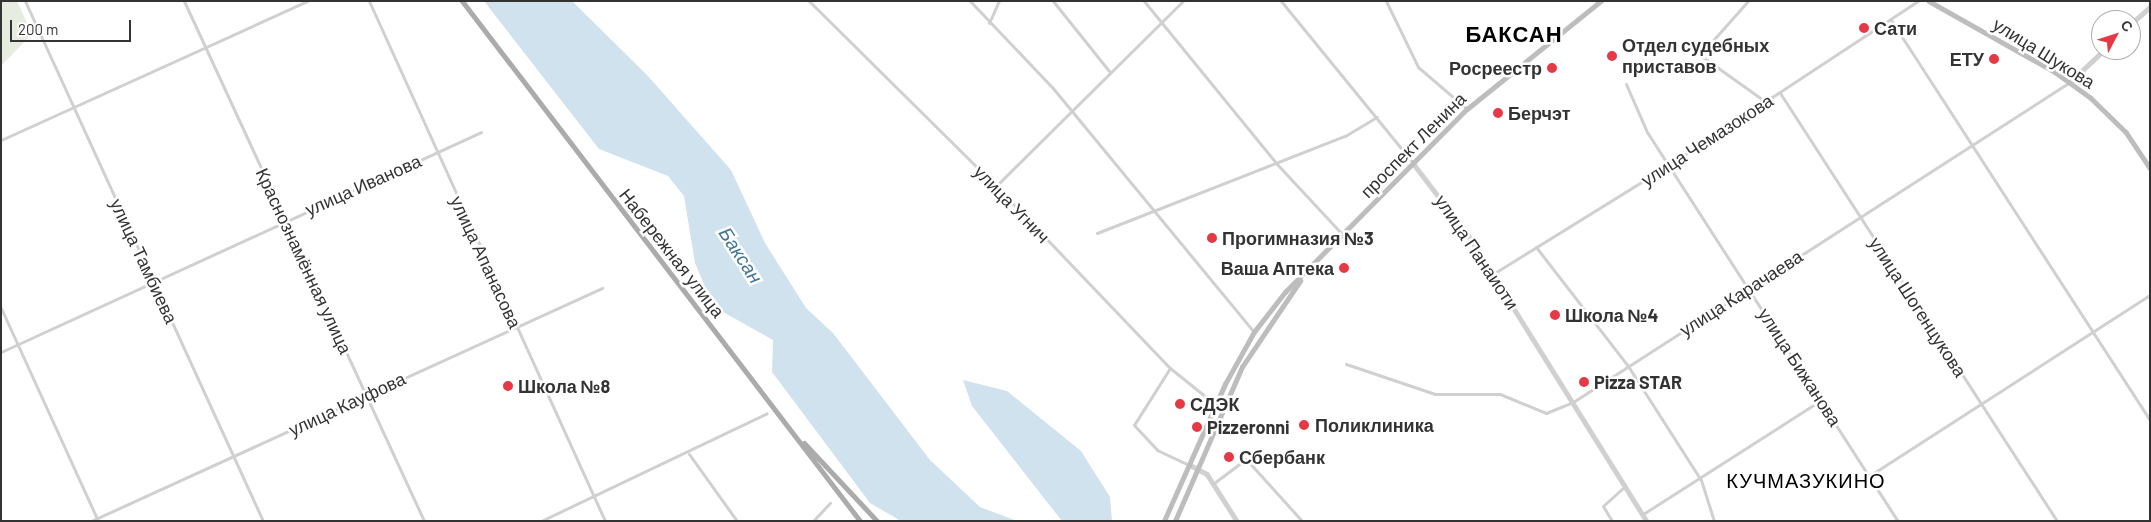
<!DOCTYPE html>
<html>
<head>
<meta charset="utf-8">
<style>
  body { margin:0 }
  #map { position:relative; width:2151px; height:522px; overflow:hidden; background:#fff; font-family:Barlow,sans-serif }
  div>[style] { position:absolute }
  .green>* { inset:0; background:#e6ecdf }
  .water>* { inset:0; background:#cfe2ee }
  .minor>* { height:3px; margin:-1.5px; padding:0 1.5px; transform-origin:1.5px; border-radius:1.5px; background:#d0d0d0 }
  .tertiary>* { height:4.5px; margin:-2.25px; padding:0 2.25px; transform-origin:2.25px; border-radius:2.25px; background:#d0d0d0 }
  .secondary>* { height:4.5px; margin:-2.25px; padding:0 2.25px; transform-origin:2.25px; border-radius:2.25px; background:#bdbdbd }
  .primary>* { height:5px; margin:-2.5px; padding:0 2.5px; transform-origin:2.5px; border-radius:2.5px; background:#ababab }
  .dots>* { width:14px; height:14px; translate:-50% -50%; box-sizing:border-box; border:2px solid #fff; border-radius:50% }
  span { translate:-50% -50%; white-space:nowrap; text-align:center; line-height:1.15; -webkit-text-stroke:5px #fff; paint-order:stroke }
  .poi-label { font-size:18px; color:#333; font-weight:700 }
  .left { translate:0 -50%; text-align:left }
  .right { translate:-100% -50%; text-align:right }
  .street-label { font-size:18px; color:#333 }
  .water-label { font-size:19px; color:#3f7597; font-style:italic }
  .quarter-label { font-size:20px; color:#000; letter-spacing:1px }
  .district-label { font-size:22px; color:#000; font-weight:700; letter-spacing:1px }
  .frame { position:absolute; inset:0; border:2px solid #333; pointer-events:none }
  .north { position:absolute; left:2091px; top:10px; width:50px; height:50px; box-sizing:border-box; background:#fff; border:1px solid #adadad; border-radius:50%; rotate:50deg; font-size:14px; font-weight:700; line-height:20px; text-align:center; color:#333 }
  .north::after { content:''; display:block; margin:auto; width:18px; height:22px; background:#e63946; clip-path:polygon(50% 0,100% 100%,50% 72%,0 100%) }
  .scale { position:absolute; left:10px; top:20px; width:121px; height:22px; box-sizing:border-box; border:2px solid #333; border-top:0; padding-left:6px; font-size:15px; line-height:18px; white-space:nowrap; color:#333; -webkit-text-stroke:4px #fff; paint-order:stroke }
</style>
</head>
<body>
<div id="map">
  <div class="green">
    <i style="clip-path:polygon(1px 1px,17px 1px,32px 34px,1px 66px)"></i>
  </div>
  <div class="water">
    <i style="clip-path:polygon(484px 1px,572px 1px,647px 75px,731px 170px,765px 243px,806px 308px,833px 333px,930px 460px,980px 507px,1017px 521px,901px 521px,870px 503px,772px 372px,773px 340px,723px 312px,706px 289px,695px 263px,684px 196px,668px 176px,599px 149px)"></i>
    <i style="clip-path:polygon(963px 380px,1007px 391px,1081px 451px,1110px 497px,1112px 521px,1062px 521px,972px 406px)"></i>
  </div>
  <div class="minor">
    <i style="left:25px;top:1px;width:572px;rotate:65.41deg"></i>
    <i style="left:184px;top:1px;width:573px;rotate:65.22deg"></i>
    <i style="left:369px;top:1px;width:571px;rotate:65.59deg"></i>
    <i style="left:809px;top:1px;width:263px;rotate:44.7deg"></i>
    <i style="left:996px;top:186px;width:252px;rotate:46.3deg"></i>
    <i style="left:1170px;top:368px;width:59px;rotate:38.8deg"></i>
    <i style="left:970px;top:1px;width:119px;rotate:46.4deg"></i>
    <i style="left:1052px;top:87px;width:318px;rotate:50.5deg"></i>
    <i style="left:1053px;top:1px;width:90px;rotate:51.3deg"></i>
    <i style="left:1144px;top:1px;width:209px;rotate:50.8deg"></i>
    <i style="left:1276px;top:163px;width:98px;rotate:47.1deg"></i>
    <i style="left:1281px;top:1px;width:209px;rotate:50.8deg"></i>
    <i style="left:1386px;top:1px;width:73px;rotate:64.1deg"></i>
    <i style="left:1418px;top:67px;width:65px;rotate:40.6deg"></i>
    <i style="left:1748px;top:1px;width:72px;rotate:131.6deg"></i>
    <i style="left:1700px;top:55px;width:81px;rotate:35.5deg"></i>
    <i style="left:1891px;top:20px;width:477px;rotate:57.1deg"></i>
    <i style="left:989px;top:23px;width:24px;rotate:-66deg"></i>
    <i style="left:1626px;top:84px;width:52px;rotate:66.4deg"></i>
    <i style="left:1647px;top:132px;width:463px;rotate:57.2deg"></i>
    <i style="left:1780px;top:93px;width:510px;rotate:57.09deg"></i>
    <i style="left:1px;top:140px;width:336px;rotate:-24.4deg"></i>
    <i style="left:996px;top:186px;width:263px;rotate:-44.7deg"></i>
    <i style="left:1097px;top:233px;width:266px;rotate:-21.4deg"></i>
    <i style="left:1345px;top:136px;width:37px;rotate:-31deg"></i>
    <i style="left:1536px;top:247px;width:150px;rotate:52.3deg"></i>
    <i style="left:1628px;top:366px;width:135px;rotate:57.4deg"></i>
    <i style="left:1701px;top:480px;width:43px;rotate:72.4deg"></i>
    <i style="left:1493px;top:274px;width:207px;rotate:-31.8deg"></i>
    <i style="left:1669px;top:165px;width:298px;rotate:-33.4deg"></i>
    <i style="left:1px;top:308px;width:234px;rotate:65.5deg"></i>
    <i style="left:1px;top:352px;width:528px;rotate:-24.62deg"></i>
    <i style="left:1346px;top:364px;width:94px;rotate:18.6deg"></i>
    <i style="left:1435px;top:394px;width:65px"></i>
    <i style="left:1500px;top:394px;width:50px;rotate:22.4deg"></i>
    <i style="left:1546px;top:413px;width:29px;rotate:-22deg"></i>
    <i style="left:1573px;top:402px;width:591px;rotate:-32.78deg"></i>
    <i style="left:1170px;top:368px;width:67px;rotate:122.3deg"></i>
    <i style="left:1134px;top:425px;width:34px;rotate:47deg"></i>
    <i style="left:1157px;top:450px;width:35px;rotate:25deg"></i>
    <i style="left:689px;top:454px;width:82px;rotate:54.4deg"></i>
    <i style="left:1869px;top:476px;width:334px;rotate:-32.8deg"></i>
    <i style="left:1214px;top:483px;width:40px;rotate:-37deg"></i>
    <i style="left:1246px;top:459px;width:84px;rotate:47.9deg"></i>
    <i style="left:1643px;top:514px;width:211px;rotate:-32.6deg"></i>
    <i style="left:91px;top:521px;width:562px;rotate:-24.51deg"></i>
    <i style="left:541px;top:521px;width:250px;rotate:-25.5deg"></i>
    <i style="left:813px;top:521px;width:25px;rotate:-47deg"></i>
    <i style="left:1612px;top:521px;width:17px;rotate:-121deg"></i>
    <i style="left:1603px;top:506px;width:30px;rotate:-42deg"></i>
  </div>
  <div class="tertiary">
    <i style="left:2131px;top:24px;width:25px;rotate:-42deg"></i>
    <i style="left:2070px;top:82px;width:47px;rotate:-43.3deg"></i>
    <i style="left:1413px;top:163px;width:91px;rotate:52.6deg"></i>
    <i style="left:1468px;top:235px;width:337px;rotate:58deg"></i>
    <i style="left:1192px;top:466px;width:17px;rotate:28deg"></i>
    <i style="left:1207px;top:474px;width:56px;rotate:57.4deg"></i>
  </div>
  <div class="secondary">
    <i style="left:1929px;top:1px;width:145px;rotate:29.4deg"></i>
    <i style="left:2055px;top:72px;width:44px;rotate:35.8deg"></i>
    <i style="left:2091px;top:98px;width:49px;rotate:44.2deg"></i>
    <i style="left:2126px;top:132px;width:43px;rotate:56.3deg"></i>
    <i style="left:1164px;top:521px;width:150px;rotate:-66deg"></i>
    <i style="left:1225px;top:384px;width:60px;rotate:-60.9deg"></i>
    <i style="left:1254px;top:332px;width:51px;rotate:-52.2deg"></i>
    <i style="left:1285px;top:292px;width:258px;rotate:-45.2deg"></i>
    <i style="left:1467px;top:109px;width:172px;rotate:-38.9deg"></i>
    <i style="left:1175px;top:521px;width:168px;rotate:-66.5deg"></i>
    <i style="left:1242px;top:367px;width:104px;rotate:-56deg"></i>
  </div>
  <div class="primary">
    <i style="left:462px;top:1px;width:655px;rotate:52.57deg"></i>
    <i style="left:804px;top:443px;width:107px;rotate:46.9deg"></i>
  </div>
  <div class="dots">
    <i style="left:1864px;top:28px;background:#e63946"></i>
    <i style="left:1612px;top:56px;background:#e63946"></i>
    <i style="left:1994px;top:59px;background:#e63946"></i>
    <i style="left:1552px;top:68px;background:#e63946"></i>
    <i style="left:1498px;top:113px;background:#e63946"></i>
    <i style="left:1212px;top:238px;background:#e63946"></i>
    <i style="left:1344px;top:268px;background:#e63946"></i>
    <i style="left:1555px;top:315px;background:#e63946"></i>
    <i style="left:1584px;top:382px;background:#e63946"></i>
    <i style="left:508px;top:386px;background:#e63946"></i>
    <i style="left:1180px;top:404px;background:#e63946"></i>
    <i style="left:1304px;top:425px;background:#e63946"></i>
    <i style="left:1197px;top:427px;background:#e63946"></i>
    <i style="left:1229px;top:457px;background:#e63946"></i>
  </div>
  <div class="poi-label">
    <span class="left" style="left:1874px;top:28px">Сати</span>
    <span class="left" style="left:1622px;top:56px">Отдел судебных<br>приставов</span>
    <span class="right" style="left:1984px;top:59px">ЕТУ</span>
    <span class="right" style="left:1542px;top:68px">Росреестр</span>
    <span class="left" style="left:1508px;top:113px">Берчэт</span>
    <span class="left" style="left:1222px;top:238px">Прогимназия №3</span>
    <span class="right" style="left:1334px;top:268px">Ваша Аптека</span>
    <span class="left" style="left:1565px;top:315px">Школа №4</span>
    <span class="left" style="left:1594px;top:382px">Pizza STAR</span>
    <span class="left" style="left:518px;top:386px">Школа №8</span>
    <span class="left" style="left:1190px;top:404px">СДЭК</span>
    <span class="left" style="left:1315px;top:425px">Поликлиника</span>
    <span class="left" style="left:1207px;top:427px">Pizzeronni</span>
    <span class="left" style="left:1239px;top:457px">Сбербанк</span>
  </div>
  <div class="street-label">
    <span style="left:2044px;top:53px;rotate:32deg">улица Шукова</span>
    <span style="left:1707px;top:140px;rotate:-33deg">улица Чемазокова</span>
    <span style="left:1413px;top:145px;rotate:-45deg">проспект Ленина</span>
    <span style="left:363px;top:185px;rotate:-24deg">улица Иванова</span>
    <span style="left:1012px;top:204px;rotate:46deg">улица Угнич</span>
    <span style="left:1477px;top:252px;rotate:56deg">улица Панаиоти</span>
    <span style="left:672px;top:253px;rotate:52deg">Набережная улица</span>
    <span style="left:144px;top:261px;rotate:65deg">улица Тамбиева</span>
    <span style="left:304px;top:261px;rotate:65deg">Краснознамённая улица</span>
    <span style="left:486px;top:262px;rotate:65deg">улица Апанасова</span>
    <span style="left:1741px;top:293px;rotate:-33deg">улица Карачаева</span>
    <span style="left:1918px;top:307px;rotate:57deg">улица Шогенцукова</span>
    <span style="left:1800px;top:367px;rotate:57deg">улица Бижанова</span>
    <span style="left:347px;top:404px;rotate:-25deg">улица Кауфова</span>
  </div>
  <div class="water-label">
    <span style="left:741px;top:255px;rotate:57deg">Баксан</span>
  </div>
  <div class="quarter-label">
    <span style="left:1806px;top:480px">КУЧМАЗУКИНО</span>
  </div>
  <div class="district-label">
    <span style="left:1514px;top:34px">БАКСАН</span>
  </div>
  <div class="frame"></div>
  <div class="north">С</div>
  <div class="scale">200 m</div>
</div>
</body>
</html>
